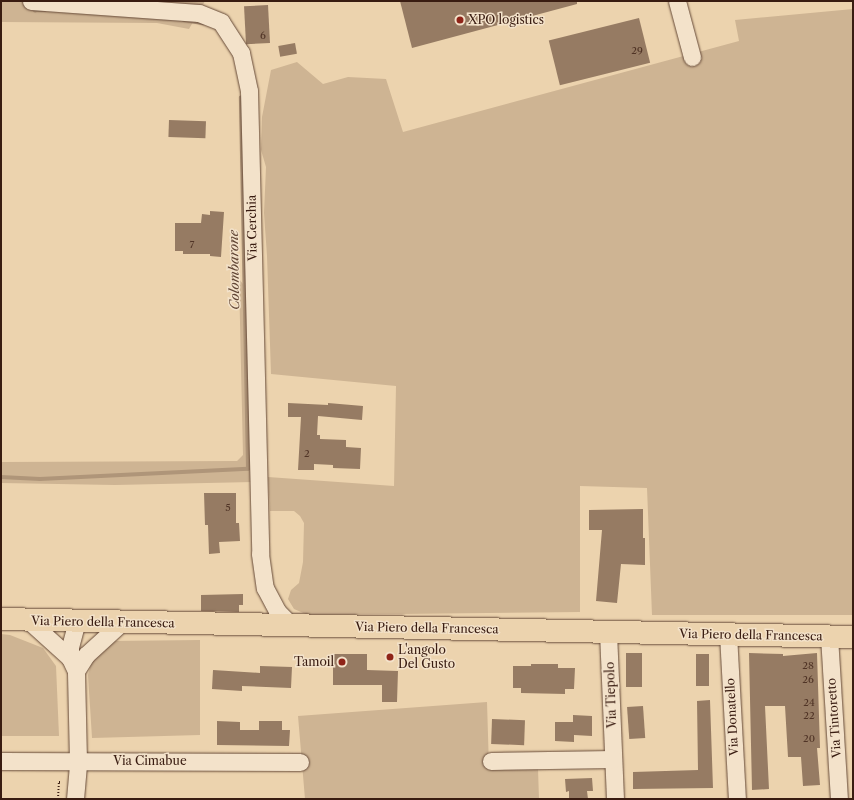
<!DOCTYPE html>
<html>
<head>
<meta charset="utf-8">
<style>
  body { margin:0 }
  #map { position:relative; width:854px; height:800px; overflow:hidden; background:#ecd3ae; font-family:"Libre Caslon Text",serif }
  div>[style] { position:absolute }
  .green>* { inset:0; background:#ceb493 }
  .stream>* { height:3.5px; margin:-1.75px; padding:0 1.75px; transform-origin:1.75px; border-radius:1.75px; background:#af9579 }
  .building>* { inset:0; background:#967b63; transform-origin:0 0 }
  .path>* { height:2px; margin-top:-1px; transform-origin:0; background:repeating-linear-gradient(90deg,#391c11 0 1px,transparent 0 3px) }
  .roads { filter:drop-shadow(0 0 1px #664a38) drop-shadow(0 0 1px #664a38) }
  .minor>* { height:17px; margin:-8.5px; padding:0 8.5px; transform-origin:8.5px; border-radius:8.5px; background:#f3e2ca }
  .major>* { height:22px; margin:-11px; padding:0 11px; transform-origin:11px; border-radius:11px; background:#ecd3ae }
  .dots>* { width:11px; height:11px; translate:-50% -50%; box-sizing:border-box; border:2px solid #f3e2ca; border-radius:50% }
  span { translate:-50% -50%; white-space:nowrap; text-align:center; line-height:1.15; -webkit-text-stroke:3px #f3e2ca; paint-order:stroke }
  .number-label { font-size:10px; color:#503426 }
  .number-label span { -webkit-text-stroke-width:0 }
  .poi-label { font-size:12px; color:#391c11 }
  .left { translate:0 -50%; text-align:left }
  .right { translate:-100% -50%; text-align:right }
  .street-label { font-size:12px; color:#391c11 }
  .water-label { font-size:13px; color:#624635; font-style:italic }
  .frame { position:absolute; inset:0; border:2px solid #391c11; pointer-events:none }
</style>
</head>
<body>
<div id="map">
  <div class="green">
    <i style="clip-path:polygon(1px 1px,205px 1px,189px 29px,157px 23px,1px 22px)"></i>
    <i style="clip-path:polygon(853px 9px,853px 615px,652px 615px,647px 488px,580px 486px,580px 612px,308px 615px,294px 609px,288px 599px,291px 590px,299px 583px,303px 562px,304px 523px,300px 516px,294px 511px,270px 511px,268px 477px,394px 486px,396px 386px,271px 374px,267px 256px,264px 213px,266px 167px,261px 150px,262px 117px,271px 70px,297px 62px,323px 84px,348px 77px,386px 79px,403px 132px,739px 41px,735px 20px)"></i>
    <i style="clip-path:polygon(239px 279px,247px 289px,253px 482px,115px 485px,1px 483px,1px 462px,237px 461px,243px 455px)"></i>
    <i style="clip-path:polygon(1px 634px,10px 635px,43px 648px,56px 666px,59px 736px,1px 736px)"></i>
    <i style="clip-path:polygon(200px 640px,200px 735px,92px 738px,88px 675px,93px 657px,110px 641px)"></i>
    <i style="clip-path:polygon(487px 702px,489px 768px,538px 769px,539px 799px,305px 799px,298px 716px)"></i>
  </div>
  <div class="stream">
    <i style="left:32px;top:8px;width:4px;rotate:34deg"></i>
    <i style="left:35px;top:10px;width:10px"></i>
    <i style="left:184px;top:20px;width:20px;rotate:9deg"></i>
    <i style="left:1px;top:477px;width:39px;rotate:3deg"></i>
    <i style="left:40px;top:479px;width:208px;rotate:-2.8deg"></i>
    <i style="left:248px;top:469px;width:371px;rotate:-91.1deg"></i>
  </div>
  <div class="building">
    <i style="clip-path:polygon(400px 1px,577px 1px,577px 4px,412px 48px)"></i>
    <i style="left:268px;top:5px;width:38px;height:24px;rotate:87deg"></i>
    <i style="left:639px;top:18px;width:46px;height:93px;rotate:76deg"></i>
    <i style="left:295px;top:43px;width:11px;height:17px;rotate:80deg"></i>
    <i style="left:169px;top:120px;width:37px;height:17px;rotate:2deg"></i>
    <i style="clip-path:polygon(210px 211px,224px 212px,221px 257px,210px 256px,210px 254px,183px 254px,183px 251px,175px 251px,175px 223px,201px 223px,202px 214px,210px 215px)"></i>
    <i style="clip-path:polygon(288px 403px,328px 405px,328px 403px,363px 406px,362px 420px,318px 416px,317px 435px,320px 435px,320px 439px,346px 440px,346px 447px,361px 448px,360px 469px,333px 468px,333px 465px,314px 464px,314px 470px,298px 470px,301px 417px,288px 417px)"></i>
    <i style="clip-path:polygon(204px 493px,236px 493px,236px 523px,239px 523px,240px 541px,219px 542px,220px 553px,209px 554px,208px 525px,205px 525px)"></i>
    <i style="clip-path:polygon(643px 509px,643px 538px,645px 538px,645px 565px,621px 564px,617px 603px,596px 601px,602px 530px,589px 530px,589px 510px)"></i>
    <i style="clip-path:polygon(243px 594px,243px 605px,239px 605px,239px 612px,201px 611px,201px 595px)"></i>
    <i style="left:626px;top:653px;width:16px;height:34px"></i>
    <i style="clip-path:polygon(749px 653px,783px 654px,783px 656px,817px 653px,820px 748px,817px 748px,820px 785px,803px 786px,801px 757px,788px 757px,785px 706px,765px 706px,769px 789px,752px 790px)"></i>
    <i style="clip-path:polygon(333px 654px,367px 654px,367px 670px,398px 671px,397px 702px,382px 702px,382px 685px,333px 685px)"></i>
    <i style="left:696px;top:654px;width:13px;height:32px"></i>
    <i style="clip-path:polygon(531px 664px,558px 664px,558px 668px,575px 668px,574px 689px,565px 689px,565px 694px,521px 693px,521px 688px,513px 688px,513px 666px,531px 666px)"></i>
    <i style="clip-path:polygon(260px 666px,292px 667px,291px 688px,242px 686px,242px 691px,212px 689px,213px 670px,260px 673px)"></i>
    <i style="clip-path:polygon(710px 700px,713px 788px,633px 789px,633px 772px,698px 770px,697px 701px)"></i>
    <i style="left:643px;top:706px;width:32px;height:16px;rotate:86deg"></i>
    <i style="clip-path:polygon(573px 715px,592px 716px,592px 736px,574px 735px,574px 742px,555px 741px,555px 722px,573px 722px)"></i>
    <i style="left:492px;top:719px;width:33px;height:25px;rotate:2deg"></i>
    <i style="clip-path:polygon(217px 721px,240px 722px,240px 730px,259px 730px,259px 721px,282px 721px,282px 730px,290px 730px,289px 746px,217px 745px)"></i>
    <i style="clip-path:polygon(592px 778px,593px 791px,587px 791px,588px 799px,569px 799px,569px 791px,566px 792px,565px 779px)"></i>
  </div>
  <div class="path">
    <i style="left:58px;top:799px;width:17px;rotate:-87deg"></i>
    <i style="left:59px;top:782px;width:3px"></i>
  </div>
  <div class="roads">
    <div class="minor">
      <i style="left:31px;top:1px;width:168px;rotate:4.1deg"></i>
      <i style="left:199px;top:13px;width:24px;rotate:22deg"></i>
      <i style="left:221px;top:22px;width:37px;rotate:57deg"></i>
      <i style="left:241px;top:53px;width:39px;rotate:78deg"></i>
      <i style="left:249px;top:91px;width:463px;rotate:88.6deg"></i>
      <i style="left:260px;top:554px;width:34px;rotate:82deg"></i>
      <i style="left:265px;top:588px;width:26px;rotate:62deg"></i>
      <i style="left:277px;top:611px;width:20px;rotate:45deg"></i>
      <i style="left:677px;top:1px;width:58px;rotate:75deg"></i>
      <i style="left:28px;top:620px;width:57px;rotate:42.1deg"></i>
      <i style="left:608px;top:632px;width:167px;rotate:87.6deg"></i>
      <i style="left:728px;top:634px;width:165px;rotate:86.9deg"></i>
      <i style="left:829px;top:636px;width:163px;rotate:86.5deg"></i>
      <i style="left:76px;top:671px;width:19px;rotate:-58deg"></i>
      <i style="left:86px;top:655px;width:49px;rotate:-42.5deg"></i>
      <i style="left:1px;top:761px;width:299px;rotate:0.2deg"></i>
      <i style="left:491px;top:761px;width:122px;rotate:-0.9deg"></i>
      <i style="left:75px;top:799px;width:38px;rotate:-85deg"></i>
      <i style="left:78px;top:761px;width:90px;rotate:-91.3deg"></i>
      <i style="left:76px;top:671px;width:14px;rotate:-115deg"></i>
      <i style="left:70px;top:658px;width:11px;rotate:-90deg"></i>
      <i style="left:70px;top:647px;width:27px;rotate:-75deg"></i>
    </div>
    <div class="major">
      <i style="left:1px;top:619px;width:852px;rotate:1.21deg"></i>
    </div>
  </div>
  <div class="dots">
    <i style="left:460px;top:20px;background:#8f2418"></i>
    <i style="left:390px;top:657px;background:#8f2418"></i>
    <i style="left:342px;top:662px;background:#8f2418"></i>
  </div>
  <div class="number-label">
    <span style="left:263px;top:36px">6</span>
    <span style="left:637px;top:51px">29</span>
    <span style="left:192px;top:245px">7</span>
    <span style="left:307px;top:454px">2</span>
    <span style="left:228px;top:508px">5</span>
    <span style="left:808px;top:666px">28</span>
    <span style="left:808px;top:680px">26</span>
    <span style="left:809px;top:703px">24</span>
    <span style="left:809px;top:716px">22</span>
    <span style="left:809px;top:739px">20</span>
  </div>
  <div class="poi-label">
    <span class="left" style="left:468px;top:20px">XPO logistics</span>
    <span class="left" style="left:398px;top:657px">L'angolo<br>Del Gusto</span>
    <span class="right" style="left:334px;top:662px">Tamoil</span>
  </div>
  <div class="street-label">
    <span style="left:252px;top:228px;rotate:-91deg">Via Cerchia</span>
    <span style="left:103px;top:622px;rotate:1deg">Via Piero della Francesca</span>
    <span style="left:427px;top:628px;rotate:1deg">Via Piero della Francesca</span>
    <span style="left:751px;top:635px;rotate:1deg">Via Piero della Francesca</span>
    <span style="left:611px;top:695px;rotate:-92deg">Via Tiepolo</span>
    <span style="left:732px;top:717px;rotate:-93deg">Via Donatello</span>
    <span style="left:834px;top:718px;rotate:-94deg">Via Tintoretto</span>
    <span style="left:150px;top:761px">Via Cimabue</span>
  </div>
  <div class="water-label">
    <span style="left:234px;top:270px;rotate:-91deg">Colombarone</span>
  </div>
  <div class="frame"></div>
</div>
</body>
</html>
